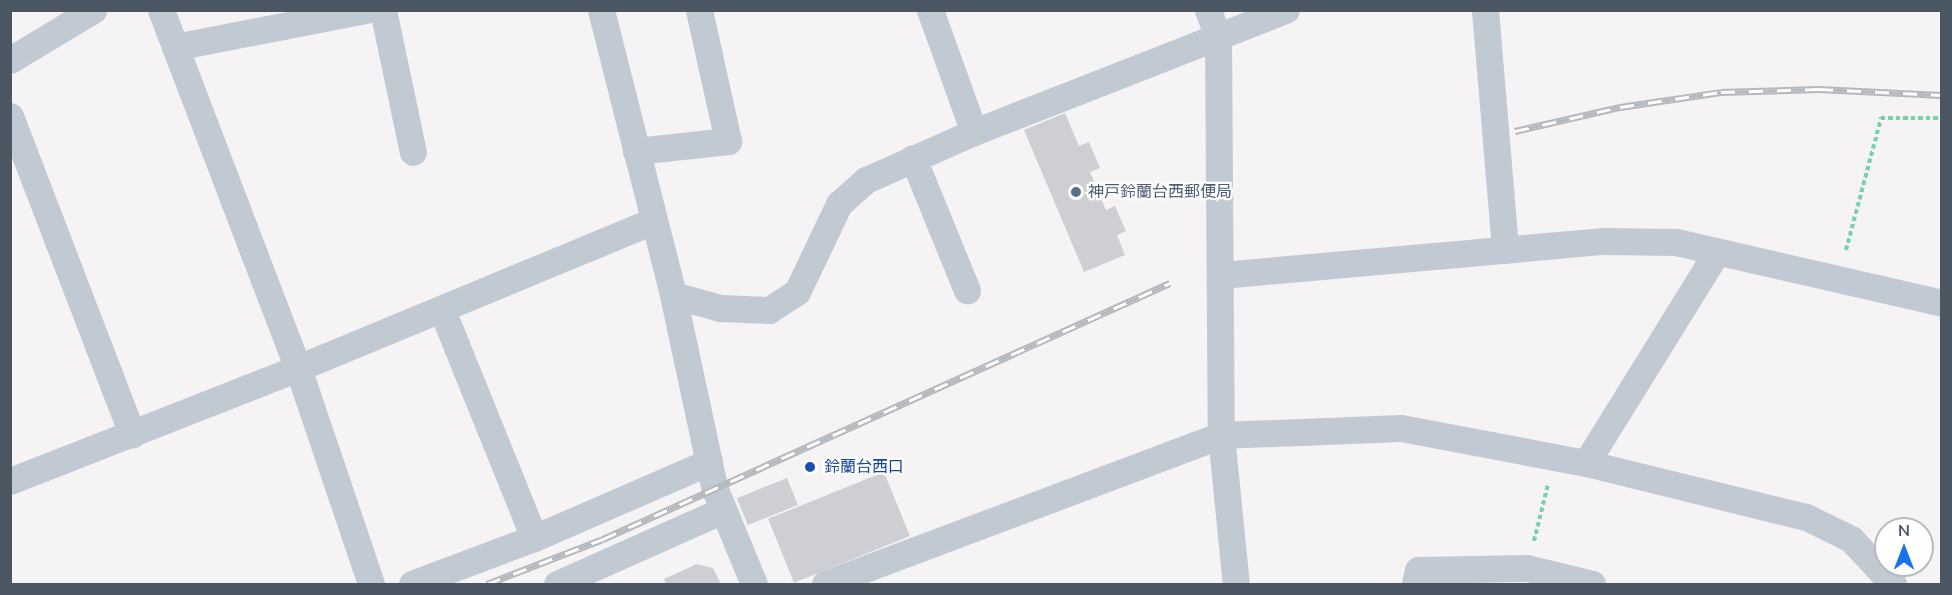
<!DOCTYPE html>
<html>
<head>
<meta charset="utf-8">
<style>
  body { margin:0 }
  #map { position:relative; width:1952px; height:595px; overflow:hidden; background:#f5f3f3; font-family:"Nunito Sans","Noto Sans JP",sans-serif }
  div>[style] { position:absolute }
  .building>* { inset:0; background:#cdcfd5; transform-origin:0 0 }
  .path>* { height:4px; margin-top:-2px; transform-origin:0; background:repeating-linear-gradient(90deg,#7ad0a6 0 4.5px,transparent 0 7.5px) }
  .minor>* { height:27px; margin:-13.5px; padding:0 13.5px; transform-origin:13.5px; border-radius:13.5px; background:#c1cad2 }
  .rail>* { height:7px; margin-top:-3.5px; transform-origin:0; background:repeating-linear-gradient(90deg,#fff 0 14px,#b5b8bd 0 28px); box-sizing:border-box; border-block:2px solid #b5b8bd }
  .dots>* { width:16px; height:16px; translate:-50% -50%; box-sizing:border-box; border:3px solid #fff; border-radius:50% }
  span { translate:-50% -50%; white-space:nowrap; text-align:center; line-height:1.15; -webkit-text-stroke:4.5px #fff; paint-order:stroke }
  .service-label { font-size:16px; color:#4e5e75 }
  .left { translate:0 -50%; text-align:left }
  .transit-label { font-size:16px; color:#164399 }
  .frame { position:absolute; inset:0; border:12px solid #4a5661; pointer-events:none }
  .north { position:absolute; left:1874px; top:517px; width:60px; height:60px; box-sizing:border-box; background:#fff; border:2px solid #b7bbc0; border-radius:50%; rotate:0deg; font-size:16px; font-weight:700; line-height:24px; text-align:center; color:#4a5661 }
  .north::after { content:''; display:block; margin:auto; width:21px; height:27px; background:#1a73e8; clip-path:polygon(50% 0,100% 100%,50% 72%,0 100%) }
</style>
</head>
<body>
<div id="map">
  <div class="building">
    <i style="clip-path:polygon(1065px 113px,1079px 146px,1089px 142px,1100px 168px,1090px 172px,1106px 210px,1115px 206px,1126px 231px,1117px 235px,1125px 255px,1084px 272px,1024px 130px)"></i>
    <i style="left:884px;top:472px;width:69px;height:125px;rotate:68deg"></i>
    <i style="left:787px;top:478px;width:29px;height:54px;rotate:68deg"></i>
    <i style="clip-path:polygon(697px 564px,713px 568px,721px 584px,666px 584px,664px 579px)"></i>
  </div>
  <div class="path">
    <i style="left:1846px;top:250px;width:137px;rotate:-75.1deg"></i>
    <i style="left:1881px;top:118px;width:61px"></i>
    <i style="left:1534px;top:541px;width:59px;rotate:-76.2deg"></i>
  </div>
  <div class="minor">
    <i style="left:161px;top:10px;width:383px;rotate:69.1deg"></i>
    <i style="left:298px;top:368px;width:228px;rotate:71.3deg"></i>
    <i style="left:383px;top:10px;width:145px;rotate:78.1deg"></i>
    <i style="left:601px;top:10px;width:294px;rotate:75.8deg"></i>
    <i style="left:673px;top:295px;width:196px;rotate:77.9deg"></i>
    <i style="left:714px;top:487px;width:105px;rotate:67.6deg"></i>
    <i style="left:930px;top:10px;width:130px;rotate:70.2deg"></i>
    <i style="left:1208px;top:10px;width:30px;rotate:70deg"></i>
    <i style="left:1218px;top:38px;width:397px;rotate:89.6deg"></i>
    <i style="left:1221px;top:435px;width:150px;rotate:84.3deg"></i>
    <i style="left:1485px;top:10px;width:241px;rotate:85.2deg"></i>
    <i style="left:175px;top:47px;width:194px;rotate:-11deg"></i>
    <i style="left:10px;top:60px;width:97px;rotate:-31.1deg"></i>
    <i style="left:10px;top:116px;width:341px;rotate:69deg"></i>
    <i style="left:636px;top:151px;width:93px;rotate:-6.2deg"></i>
    <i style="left:728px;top:141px;width:134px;rotate:-102.5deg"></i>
    <i style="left:913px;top:158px;width:143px;rotate:67.8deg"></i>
    <i style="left:1221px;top:275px;width:384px;rotate:-5.1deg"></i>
    <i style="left:1603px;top:241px;width:73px;rotate:0.8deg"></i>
    <i style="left:1676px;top:242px;width:273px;rotate:12.9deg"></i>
    <i style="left:673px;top:295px;width:49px;rotate:15.5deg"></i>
    <i style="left:720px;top:308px;width:49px;rotate:2.3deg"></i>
    <i style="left:769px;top:310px;width:33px;rotate:-33deg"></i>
    <i style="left:797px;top:292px;width:98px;rotate:-64.5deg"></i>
    <i style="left:839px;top:204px;width:36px;rotate:-42deg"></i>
    <i style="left:866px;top:180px;width:118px;rotate:-24deg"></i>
    <i style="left:974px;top:132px;width:335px;rotate:-21.4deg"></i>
    <i style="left:442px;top:310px;width:246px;rotate:68deg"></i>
    <i style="left:1586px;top:463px;width:247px;rotate:-58.2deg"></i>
    <i style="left:10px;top:481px;width:309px;rotate:-21.4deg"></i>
    <i style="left:298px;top:368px;width:384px;rotate:-22.5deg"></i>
    <i style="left:412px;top:584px;width:130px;rotate:-20.7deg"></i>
    <i style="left:534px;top:538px;width:191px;rotate:-23.5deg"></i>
    <i style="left:557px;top:584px;width:182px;rotate:-24deg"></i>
    <i style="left:825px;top:584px;width:423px;rotate:-20.6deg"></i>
    <i style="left:1221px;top:435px;width:180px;rotate:-2.2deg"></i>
    <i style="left:1401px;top:428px;width:188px;rotate:10.7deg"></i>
    <i style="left:1586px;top:463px;width:227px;rotate:13.8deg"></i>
    <i style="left:1806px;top:517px;width:50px;rotate:26.1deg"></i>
    <i style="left:1851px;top:539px;width:62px;rotate:47deg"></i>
    <i style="left:1415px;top:584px;width:14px;rotate:-78deg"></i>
    <i style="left:1418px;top:570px;width:109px;rotate:-1.1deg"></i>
    <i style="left:1527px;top:568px;width:67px;rotate:13.8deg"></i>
  </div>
  <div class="rail">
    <i style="left:1515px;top:131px;width:108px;rotate:-12.9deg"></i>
    <i style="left:1620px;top:107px;width:102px;rotate:-8.4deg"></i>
    <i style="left:1721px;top:92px;width:98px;rotate:-1.8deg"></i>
    <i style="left:1819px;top:89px;width:123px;rotate:2.8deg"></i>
    <i style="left:487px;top:584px;width:124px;rotate:-21.2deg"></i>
    <i style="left:603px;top:539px;width:622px;rotate:-24.3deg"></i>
  </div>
  <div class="dots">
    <i style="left:1076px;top:192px;background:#5c6f8a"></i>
    <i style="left:810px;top:467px;background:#1a4fb4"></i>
  </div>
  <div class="service-label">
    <span class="left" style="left:1088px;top:192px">神戸鈴蘭台西郵便局</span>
  </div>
  <div class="transit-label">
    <span class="left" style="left:824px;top:467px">鈴蘭台西口</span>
  </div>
  <div class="frame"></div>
  <div class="north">N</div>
</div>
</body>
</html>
